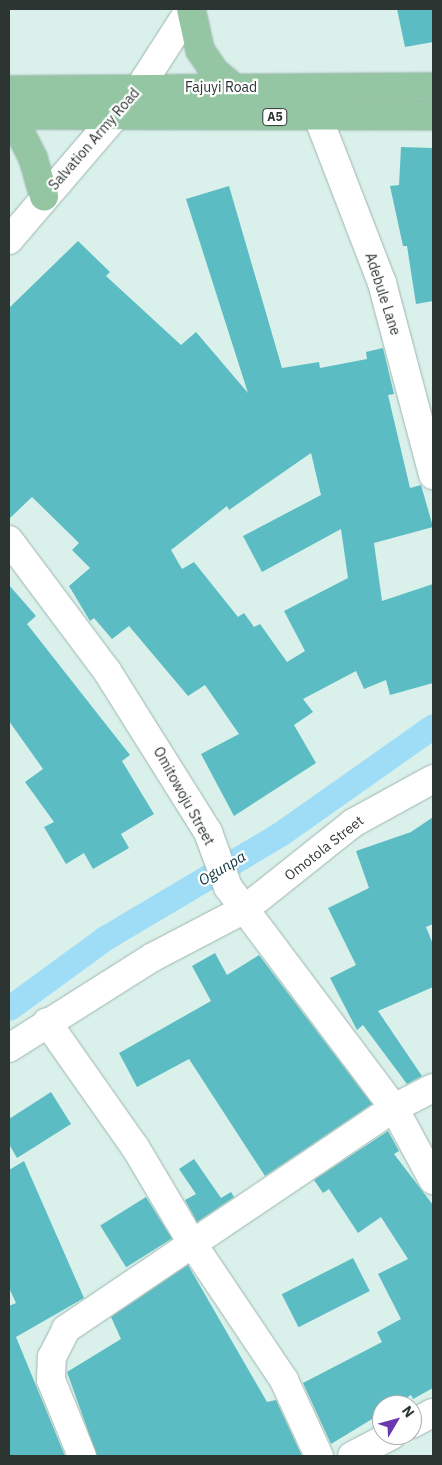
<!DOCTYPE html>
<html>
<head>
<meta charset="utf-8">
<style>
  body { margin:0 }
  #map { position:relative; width:442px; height:1465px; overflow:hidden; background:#daf1eb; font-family:"IBM Plex Sans",sans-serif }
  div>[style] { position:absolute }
  .canal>* { height:25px; margin:-12.5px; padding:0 12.5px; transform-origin:12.5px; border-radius:12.5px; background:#9fddf7 }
  .building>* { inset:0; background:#5cbcc3; transform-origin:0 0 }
  .roads { filter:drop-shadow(0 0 1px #9eb5af) drop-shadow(0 0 1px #9eb5af) }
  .minor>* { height:28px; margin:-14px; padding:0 14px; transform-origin:14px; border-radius:14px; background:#fff }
  .secondary>* { height:28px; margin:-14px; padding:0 14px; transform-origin:14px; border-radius:14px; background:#fff }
  .trunk>* { height:28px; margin:-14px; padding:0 14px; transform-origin:14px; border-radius:14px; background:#94c6a4 }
  span { translate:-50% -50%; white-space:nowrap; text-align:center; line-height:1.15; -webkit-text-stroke:4.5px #fff; paint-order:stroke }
  .shield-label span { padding:1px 4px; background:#fff; border:1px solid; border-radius:4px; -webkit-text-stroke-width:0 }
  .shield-label { font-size:12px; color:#2c3532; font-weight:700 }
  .street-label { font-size:14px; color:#2c3532 }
  .water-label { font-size:15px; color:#0a313e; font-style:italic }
  .frame { position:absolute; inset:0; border:10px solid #2c3532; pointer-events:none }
  .north { position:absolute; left:372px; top:1395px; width:50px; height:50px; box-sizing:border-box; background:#fff; border:1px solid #abaead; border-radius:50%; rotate:53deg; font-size:14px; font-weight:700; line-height:20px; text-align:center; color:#2c3532 }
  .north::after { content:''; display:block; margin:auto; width:18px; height:22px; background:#6a39b0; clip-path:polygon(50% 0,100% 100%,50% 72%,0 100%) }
</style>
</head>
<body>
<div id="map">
  <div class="canal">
    <i style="left:9px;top:1008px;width:119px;rotate:-36.1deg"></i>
    <i style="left:105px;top:938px;width:204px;rotate:-30.7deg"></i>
    <i style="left:280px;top:834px;width:187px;rotate:-35.2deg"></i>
  </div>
  <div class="building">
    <i style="clip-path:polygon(397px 9px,433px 9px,433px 42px,405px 47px)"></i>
    <i style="clip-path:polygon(401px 147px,433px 148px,433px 301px,416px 304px,407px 246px,403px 246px,390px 186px,399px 185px)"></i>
    <i style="clip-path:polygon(evenodd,229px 186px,282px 368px,319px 362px,320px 368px,367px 359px,366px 352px,383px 348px,394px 394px,388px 395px,410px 488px,421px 485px,433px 527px,374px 543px,382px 601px,433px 584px,433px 683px,390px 695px,386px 680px,364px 689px,356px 671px,303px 699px,313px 712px,294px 725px,316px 763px,234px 816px,201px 754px,239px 734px,205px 685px,188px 696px,129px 626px,112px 639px,94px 618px,90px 621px,69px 586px,90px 568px,72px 550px,79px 543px,32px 497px,9px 519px,9px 308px,78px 241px,110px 272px,106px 276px,181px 345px,196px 332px,248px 393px,186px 199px,229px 186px,311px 453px,321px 495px,243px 536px,262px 572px,341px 529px,348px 578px,284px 611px,305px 651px,287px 662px,260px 624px,254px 627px,244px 613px,238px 617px,194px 562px,182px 569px,171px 550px,227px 506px,229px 510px,311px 453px)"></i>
    <i style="clip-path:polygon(9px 585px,36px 616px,27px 624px,130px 755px,122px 761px,154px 814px,121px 834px,129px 848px,93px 869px,84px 853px,66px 864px,44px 827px,54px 822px,25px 782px,43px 769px,9px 721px)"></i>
    <i style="clip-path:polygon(433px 817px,433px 924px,426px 927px,433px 944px,433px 987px,378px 1011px,422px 1076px,407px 1084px,363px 1025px,357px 1030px,330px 978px,356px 965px,328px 908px,369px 888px,356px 851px,411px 832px)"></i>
    <i style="clip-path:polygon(215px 953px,227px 975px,259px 955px,372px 1104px,265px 1176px,189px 1059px,137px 1087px,119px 1053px,211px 1001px,192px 966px)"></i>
    <i style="clip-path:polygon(51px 1092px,71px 1124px,17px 1158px,9px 1144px,9px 1119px)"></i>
    <i style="clip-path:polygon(388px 1131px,399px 1151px,394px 1154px,433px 1205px,433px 1388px,413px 1399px,411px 1395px,395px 1405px,382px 1405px,382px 1413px,331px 1444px,303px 1383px,382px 1342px,377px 1332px,401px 1319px,378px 1274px,408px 1259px,381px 1217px,358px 1233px,329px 1189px,323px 1193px,314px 1180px)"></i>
    <i style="clip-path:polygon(194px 1159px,221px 1198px,231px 1192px,234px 1197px,197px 1222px,185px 1200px,196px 1194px,179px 1169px)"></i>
    <i style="clip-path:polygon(24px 1161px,84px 1298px,16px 1337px,65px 1456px,9px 1456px,9px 1306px,16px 1303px,9px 1288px,9px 1170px)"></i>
    <i style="left:146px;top:1197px;width:49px;height:54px;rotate:58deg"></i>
    <i style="left:353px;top:1258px;width:37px;height:80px;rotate:63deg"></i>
    <i style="clip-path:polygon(188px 1265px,267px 1402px,276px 1400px,302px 1456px,97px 1456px,67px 1372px,121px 1339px,111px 1317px)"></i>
  </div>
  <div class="roads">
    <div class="minor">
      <i style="left:318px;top:117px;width:178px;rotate:68.9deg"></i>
      <i style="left:382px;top:283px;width:199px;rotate:75.1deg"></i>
      <i style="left:9px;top:540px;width:164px;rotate:53.2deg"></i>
      <i style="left:107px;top:671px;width:190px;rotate:57.9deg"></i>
      <i style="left:208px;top:832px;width:59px;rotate:70deg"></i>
      <i style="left:228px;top:887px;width:276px;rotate:53.1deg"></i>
      <i style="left:394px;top:1108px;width:82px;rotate:61.6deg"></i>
      <i style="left:47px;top:1022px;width:153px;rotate:54.9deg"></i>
      <i style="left:135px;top:1147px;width:112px;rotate:59.3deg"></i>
      <i style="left:192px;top:1243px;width:165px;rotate:56.1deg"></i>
      <i style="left:284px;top:1380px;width:84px;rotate:65.3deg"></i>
      <i style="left:9px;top:1048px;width:170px;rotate:-32.3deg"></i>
      <i style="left:153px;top:957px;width:104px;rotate:-27.6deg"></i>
      <i style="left:245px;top:909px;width:138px;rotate:-38.5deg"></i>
      <i style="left:353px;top:823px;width:91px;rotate:-28.8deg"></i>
      <i style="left:412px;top:1424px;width:24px;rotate:-28deg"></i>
      <i style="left:82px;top:1456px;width:82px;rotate:-112.2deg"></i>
      <i style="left:51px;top:1380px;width:23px;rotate:-88deg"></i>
      <i style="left:52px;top:1357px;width:31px;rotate:-63deg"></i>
      <i style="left:66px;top:1329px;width:396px;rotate:-34deg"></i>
      <i style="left:394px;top:1108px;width:44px;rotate:-27.1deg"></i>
      <i style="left:352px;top:1456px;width:45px;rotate:-27.7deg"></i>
    </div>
    <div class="secondary">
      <i style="left:9px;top:240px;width:201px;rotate:-49.4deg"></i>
      <i style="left:140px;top:87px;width:93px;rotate:-57.3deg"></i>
    </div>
    <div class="trunk">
      <i style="left:191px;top:9px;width:42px;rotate:77.6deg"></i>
      <i style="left:200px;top:50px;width:27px;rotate:56deg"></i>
      <i style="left:215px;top:72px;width:23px;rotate:40deg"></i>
      <i style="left:9px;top:90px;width:424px;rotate:-0.4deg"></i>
      <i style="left:9px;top:115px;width:424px;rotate:0.1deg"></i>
      <i style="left:11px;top:115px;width:48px;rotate:62.9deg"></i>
      <i style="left:33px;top:158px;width:40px;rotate:74deg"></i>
    </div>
  </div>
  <div class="shield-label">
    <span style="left:275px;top:117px">A5</span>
  </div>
  <div class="street-label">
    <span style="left:221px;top:87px">Fajuyi Road</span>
    <span style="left:94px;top:139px;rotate:-49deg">Salvation Army Road</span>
    <span style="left:383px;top:294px;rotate:72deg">Adebule Lane</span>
    <span style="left:184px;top:796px;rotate:61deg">Omitowoju Street</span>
    <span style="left:324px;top:848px;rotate:-38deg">Omotola Street</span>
  </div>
  <div class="water-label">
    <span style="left:222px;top:868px;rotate:-31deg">Ogunpa</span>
  </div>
  <div class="frame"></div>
  <div class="north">N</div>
</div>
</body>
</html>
